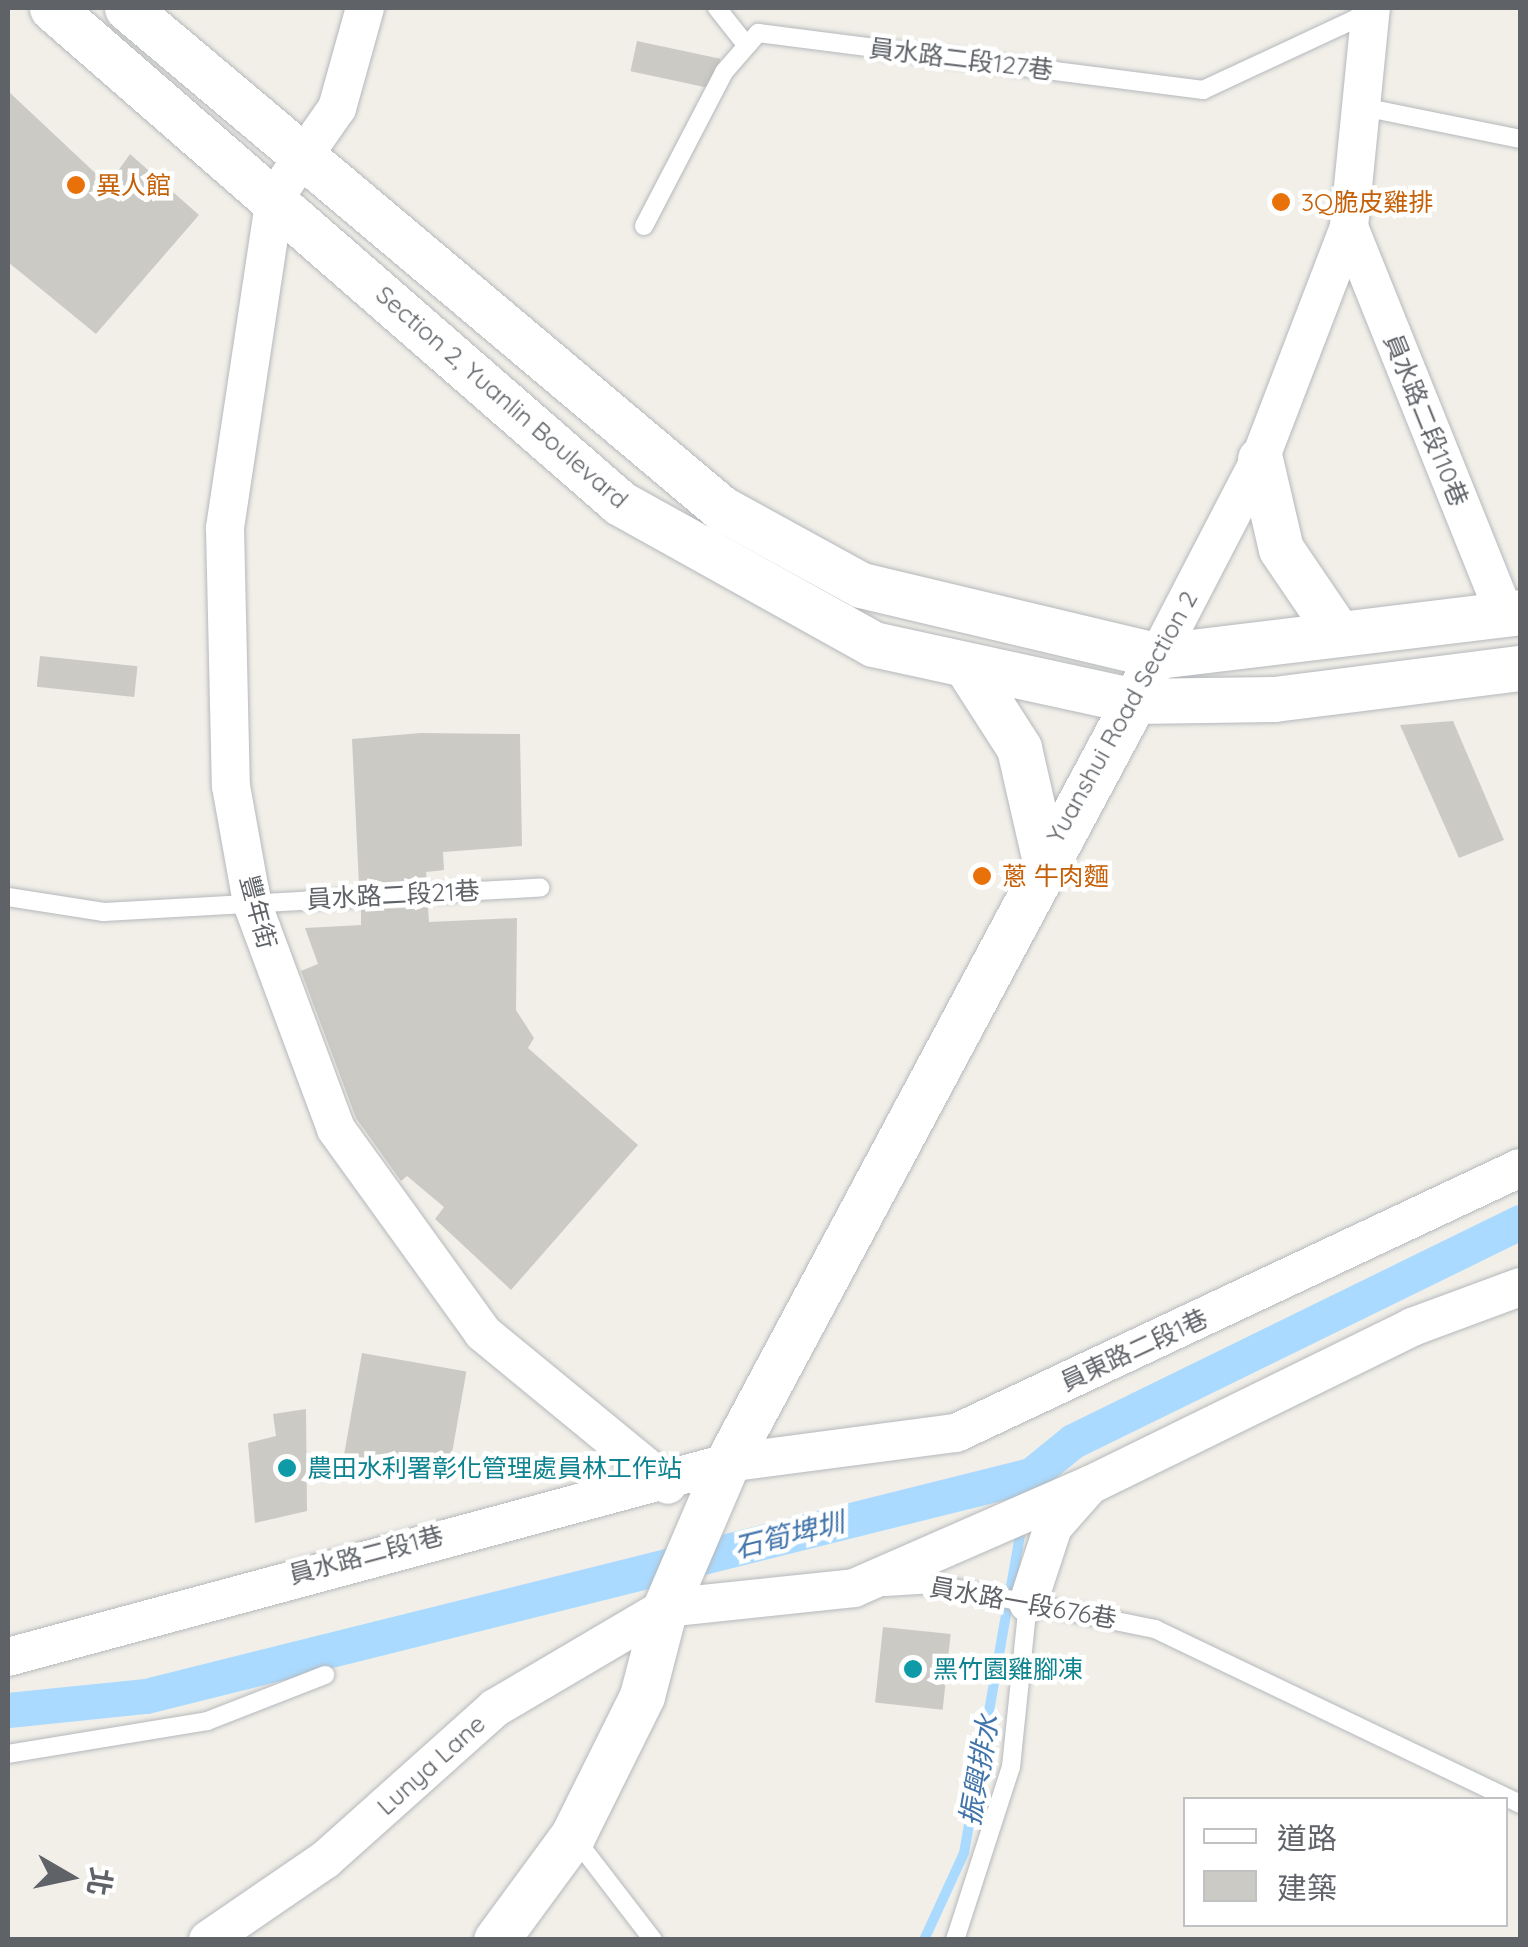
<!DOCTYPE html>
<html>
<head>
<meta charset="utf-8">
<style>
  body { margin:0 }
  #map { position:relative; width:1528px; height:1947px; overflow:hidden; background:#f1efe8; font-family:Quicksand,"Noto Sans TC",sans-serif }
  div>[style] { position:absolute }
  .stream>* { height:10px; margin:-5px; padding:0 5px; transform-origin:5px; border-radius:5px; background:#aadaff }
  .canal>* { height:35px; margin:-17.5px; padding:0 17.5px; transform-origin:17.5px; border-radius:17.5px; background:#aadaff }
  .building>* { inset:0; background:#cccac5; transform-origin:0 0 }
  .roads { filter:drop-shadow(0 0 2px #b5b8bc) drop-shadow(0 0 2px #b5b8bc) }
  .service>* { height:18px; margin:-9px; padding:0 9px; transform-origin:9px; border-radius:9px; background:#fff }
  .minor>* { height:38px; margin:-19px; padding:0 19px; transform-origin:19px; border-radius:19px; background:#fff }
  .tertiary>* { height:45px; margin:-22.5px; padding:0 22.5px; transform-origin:22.5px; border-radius:22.5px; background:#fff }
  .dots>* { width:28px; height:28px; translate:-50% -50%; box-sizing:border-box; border:5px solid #fff; border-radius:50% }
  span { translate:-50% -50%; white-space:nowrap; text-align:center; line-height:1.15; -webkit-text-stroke:9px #fff; paint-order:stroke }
  .street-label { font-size:25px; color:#5f6368 }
  .food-label { font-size:25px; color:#c56008 }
  .left { translate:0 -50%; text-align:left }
  .culture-label { font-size:25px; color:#0d838f }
  .water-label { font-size:28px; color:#4174aa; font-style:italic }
  .frame { position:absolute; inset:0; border:10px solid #5f6368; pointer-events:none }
  .legend { position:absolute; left:1183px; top:1797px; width:325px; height:130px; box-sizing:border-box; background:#fff; border:2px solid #bfc1c3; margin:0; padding:12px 18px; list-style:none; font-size:30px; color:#5f6368 }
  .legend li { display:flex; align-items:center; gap:20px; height:50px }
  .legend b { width:50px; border:2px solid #bfc1c3 }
  .north { position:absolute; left:20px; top:1827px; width:100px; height:100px; -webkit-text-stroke:8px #fff; paint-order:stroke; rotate:99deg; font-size:28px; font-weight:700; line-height:40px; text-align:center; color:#5f6368 }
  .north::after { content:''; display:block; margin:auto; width:35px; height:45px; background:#5f6368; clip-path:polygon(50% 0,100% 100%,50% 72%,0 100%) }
</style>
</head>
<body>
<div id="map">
  <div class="stream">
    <i style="left:1026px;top:1503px;width:28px;rotate:-80deg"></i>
    <i style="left:924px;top:1940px;width:96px;rotate:-65.3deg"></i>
    <i style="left:964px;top:1853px;width:333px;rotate:-80deg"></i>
  </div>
  <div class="canal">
    <i style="left:8px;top:1710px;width:139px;rotate:-5.8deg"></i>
    <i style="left:146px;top:1696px;width:912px;rotate:-14.02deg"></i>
    <i style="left:1031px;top:1475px;width:54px;rotate:-39deg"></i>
    <i style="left:1073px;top:1441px;width:498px;rotate:-26.1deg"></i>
  </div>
  <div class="building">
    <i style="left:637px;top:41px;width:85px;height:31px;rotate:12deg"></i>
    <i style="clip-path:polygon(8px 91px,108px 185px,130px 154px,199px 215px,96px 334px,8px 262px)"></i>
    <i style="left:40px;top:656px;width:98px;height:31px;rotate:6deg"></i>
    <i style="clip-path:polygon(1453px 721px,1504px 840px,1459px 858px,1400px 725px)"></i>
    <i style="clip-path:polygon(420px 733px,520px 734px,522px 846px,443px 852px,444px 870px,426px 872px,427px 882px,359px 885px,352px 739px)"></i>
    <i style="clip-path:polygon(428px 907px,429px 922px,517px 918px,516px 1010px,534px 1038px,528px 1048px,638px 1145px,511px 1290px,435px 1219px,444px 1207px,407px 1176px,401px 1181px,356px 1118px,301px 971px,318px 964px,305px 928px,361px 925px,361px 910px)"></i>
    <i style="left:362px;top:1353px;width:106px;height:103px;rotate:10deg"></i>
    <i style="clip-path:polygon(306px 1409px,307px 1511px,255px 1523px,248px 1443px,276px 1436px,273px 1414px)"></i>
    <i style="left:883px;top:1627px;width:68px;height:76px;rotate:6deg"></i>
  </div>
  <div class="roads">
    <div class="service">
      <i style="left:717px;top:8px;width:48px;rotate:51.7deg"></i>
      <i style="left:1363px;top:107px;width:160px;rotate:11.5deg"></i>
      <i style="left:644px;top:226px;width:174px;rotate:-62.5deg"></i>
      <i style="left:724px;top:72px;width:52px;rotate:-48.9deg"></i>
      <i style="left:758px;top:33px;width:449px;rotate:7.3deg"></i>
      <i style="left:1203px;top:90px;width:184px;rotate:-25deg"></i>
      <i style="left:8px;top:897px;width:97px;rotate:8.9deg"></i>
      <i style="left:104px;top:912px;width:437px;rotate:-3.2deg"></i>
      <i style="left:886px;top:1587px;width:48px;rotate:-3.6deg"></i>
      <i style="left:934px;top:1584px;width:226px;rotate:11.5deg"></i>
      <i style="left:1155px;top:1629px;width:405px;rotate:25.6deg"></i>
      <i style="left:8px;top:1754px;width:202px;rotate:-9.4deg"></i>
      <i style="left:207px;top:1721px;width:127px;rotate:-21.3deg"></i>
      <i style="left:574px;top:1837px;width:130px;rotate:52.5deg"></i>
      <i style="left:955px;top:1940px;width:182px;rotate:-72.1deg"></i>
      <i style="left:1011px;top:1767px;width:165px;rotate:-84.1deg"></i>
    </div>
    <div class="minor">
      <i style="left:365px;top:8px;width:104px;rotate:105.6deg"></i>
      <i style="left:337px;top:108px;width:108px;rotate:124.9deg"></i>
      <i style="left:275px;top:197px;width:335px;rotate:98.6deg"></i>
      <i style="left:225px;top:528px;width:258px;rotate:88.7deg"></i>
      <i style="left:231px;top:786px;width:119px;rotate:79.8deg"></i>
      <i style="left:252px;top:903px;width:241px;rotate:69.6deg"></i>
      <i style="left:336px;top:1129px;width:251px;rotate:54.2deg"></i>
      <i style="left:483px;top:1333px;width:239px;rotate:39.4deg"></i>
      <i style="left:1349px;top:227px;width:416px;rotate:68.1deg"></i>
      <i style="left:1158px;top:656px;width:222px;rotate:-62.6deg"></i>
      <i style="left:1260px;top:459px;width:248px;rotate:-69deg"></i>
      <i style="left:1349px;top:227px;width:220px;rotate:-84.3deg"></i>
      <i style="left:1028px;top:1603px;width:80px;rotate:-71.8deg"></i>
      <i style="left:1053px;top:1527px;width:56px;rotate:-48.6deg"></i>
      <i style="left:1090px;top:1485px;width:359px;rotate:-26.1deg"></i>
      <i style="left:1412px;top:1327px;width:115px;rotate:-20.3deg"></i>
      <i style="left:8px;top:1657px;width:745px;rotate:-15.1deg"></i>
      <i style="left:727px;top:1463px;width:231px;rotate:-7.5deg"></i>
      <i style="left:956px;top:1433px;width:623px;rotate:-25.17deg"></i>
      <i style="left:208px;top:1940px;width:142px;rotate:-34.4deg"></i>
      <i style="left:325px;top:1860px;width:228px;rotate:-41.8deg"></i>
      <i style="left:495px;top:1708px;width:197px;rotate:-30.5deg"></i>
      <i style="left:665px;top:1608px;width:190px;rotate:-6deg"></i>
      <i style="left:854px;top:1588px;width:257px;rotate:-23.6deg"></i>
    </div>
    <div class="tertiary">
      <i style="left:52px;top:8px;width:753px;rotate:41.07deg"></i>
      <i style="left:620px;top:503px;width:290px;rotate:29.1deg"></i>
      <i style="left:873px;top:644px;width:268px;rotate:12.3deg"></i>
      <i style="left:1135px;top:701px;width:139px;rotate:-0.8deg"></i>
      <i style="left:1274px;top:699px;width:248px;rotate:-7.2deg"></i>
      <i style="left:127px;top:8px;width:776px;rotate:40.09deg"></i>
      <i style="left:721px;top:508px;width:160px;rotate:28.8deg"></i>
      <i style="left:861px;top:585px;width:305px;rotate:13.4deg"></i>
      <i style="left:1158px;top:656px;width:365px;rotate:-6.9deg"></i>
      <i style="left:1260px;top:459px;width:92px;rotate:76.9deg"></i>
      <i style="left:1281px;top:549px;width:102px;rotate:55.8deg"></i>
      <i style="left:969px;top:670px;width:93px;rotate:57.3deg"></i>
      <i style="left:1019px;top:748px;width:112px;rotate:77.1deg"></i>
      <i style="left:496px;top:1940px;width:130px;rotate:-53.7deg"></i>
      <i style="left:573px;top:1835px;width:155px;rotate:-63.6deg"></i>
      <i style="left:642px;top:1696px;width:91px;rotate:-75.4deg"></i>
      <i style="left:665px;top:1608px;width:158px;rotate:-66.8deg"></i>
      <i style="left:727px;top:1463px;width:889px;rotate:-61.88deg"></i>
    </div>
  </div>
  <div class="dots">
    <i style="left:76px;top:185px;background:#e8710a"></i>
    <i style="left:1281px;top:202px;background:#e8710a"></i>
    <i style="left:982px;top:876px;background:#e8710a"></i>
    <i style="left:287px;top:1468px;background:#0f9aa8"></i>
    <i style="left:913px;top:1669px;background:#0f9aa8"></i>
  </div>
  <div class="street-label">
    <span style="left:961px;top:59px;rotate:7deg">員水路二段127巷</span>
    <span style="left:502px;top:397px;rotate:41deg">Section 2, Yuanlin Boulevard</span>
    <span style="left:1426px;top:420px;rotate:68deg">員水路二段110巷</span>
    <span style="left:1122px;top:717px;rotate:-61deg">Yuanshui Road Section 2</span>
    <span style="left:393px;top:895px;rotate:-3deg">員水路二段21巷</span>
    <span style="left:258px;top:912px;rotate:75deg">豐年街</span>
    <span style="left:1134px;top:1350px;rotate:-25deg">員東路二段1巷</span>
    <span style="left:366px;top:1555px;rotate:-15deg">員水路二段1巷</span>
    <span style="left:1023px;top:1603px;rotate:10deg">員水路一段676巷</span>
    <span style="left:431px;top:1765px;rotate:-42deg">Lunya Lane</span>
  </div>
  <div class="food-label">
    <span class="left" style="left:96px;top:185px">異人館</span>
    <span class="left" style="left:1301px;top:202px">3Q脆皮雞排</span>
    <span class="left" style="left:1002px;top:876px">蔥 牛肉麵</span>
  </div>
  <div class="culture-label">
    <span class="left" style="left:307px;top:1468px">農田水利署彰化管理處員林工作站</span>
    <span class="left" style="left:933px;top:1669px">黑竹園雞腳凍</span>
  </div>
  <div class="water-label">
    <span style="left:789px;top:1535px;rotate:-14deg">石筍埤圳</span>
    <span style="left:979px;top:1770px;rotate:-80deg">振興排水</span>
  </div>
  <div class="frame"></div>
  <ul class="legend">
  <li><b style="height:12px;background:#fff"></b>道路</li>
  <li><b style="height:28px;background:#cccac5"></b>建築</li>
  </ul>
  <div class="north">北</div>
</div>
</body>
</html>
